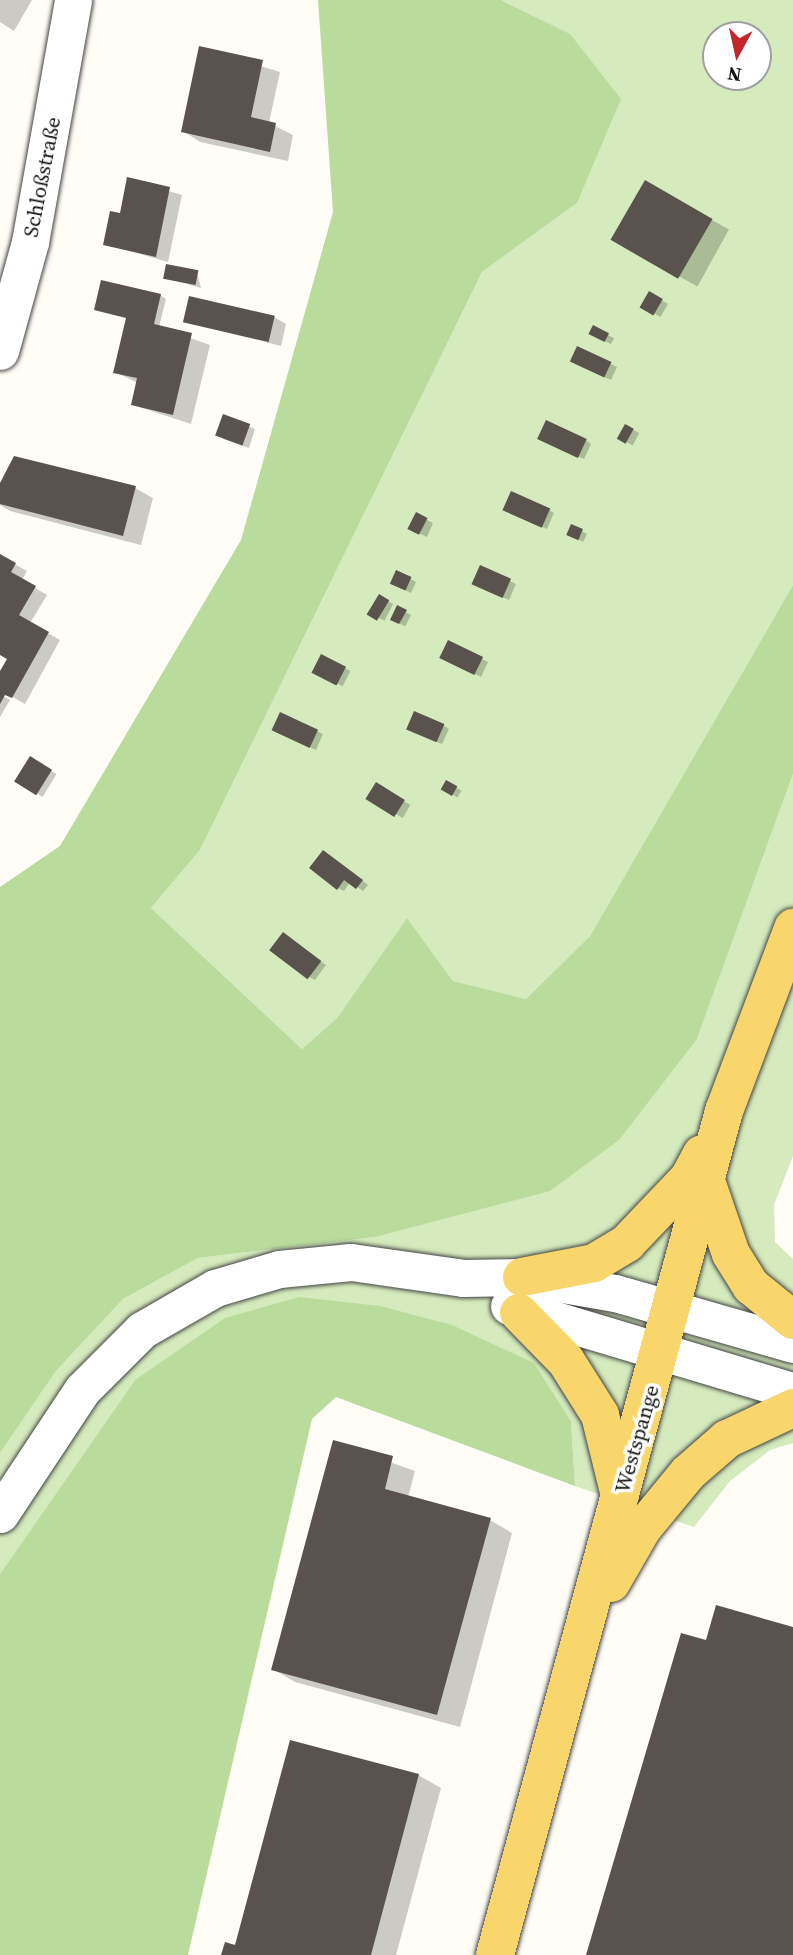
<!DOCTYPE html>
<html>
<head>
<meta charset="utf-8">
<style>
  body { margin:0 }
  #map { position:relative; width:793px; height:1955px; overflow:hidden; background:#fffdf5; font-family:"Source Serif 4",serif }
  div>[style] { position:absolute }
  .green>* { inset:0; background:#d5ebbd }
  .forest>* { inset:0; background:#b9dc9c }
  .shadow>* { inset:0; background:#0003; transform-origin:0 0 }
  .building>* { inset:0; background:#5a524d; transform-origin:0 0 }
  .roads { filter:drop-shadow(0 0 2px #444) drop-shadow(0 0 2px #444) }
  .minor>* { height:37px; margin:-18.5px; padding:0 18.5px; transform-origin:18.5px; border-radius:18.5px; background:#fff }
  .major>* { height:38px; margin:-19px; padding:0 19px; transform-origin:19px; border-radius:19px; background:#f9d66b }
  span { translate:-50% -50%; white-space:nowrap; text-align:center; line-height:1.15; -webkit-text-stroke:7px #fff; paint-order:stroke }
  .street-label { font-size:21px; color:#111 }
  .north { position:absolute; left:702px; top:21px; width:70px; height:70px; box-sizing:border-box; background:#fff; border:2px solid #a0a0a0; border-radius:50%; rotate:188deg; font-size:19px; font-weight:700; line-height:28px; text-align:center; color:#111 }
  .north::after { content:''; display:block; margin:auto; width:24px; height:32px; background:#c4262e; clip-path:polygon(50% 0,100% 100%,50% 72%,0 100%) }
</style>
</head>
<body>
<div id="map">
  <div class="green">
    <i style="clip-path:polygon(evenodd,501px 0,793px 0,793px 585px,590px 936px,526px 999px,453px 981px,407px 918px,337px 1018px,302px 1049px,151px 908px,200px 850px,482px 272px,577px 203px,569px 34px,501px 0,716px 35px,758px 35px,758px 77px,716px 77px,716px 35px)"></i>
    <i style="clip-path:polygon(793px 774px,793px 1156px,774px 1205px,775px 1242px,793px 1259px,793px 1443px,770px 1450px,730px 1481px,694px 1527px,575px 1486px,571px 1421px,534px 1363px,135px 1380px,0 1574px,0 1453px,56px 1371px,123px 1299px,198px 1258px,375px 1237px,697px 1039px)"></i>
  </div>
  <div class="forest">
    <i style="clip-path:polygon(318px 0,501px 0,570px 34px,621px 99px,577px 203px,482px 272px,200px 850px,151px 908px,302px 1049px,337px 1018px,407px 918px,453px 981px,526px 999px,590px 936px,793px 585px,793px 774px,697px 1039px,619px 1140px,550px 1191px,375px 1237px,198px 1258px,123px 1299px,56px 1371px,0 1453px,0 887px,60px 846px,241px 540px,333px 212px)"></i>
    <i style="clip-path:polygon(299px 1297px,380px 1306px,452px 1325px,534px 1363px,571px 1421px,575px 1486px,336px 1397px,312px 1419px,188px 1955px,0 1955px,0 1574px,135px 1380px,225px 1318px)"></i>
  </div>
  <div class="shadow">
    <i style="clip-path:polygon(0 0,32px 0,14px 31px,0 22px)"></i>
    <i style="clip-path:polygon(201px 48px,280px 72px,269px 123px,293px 135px,288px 161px,200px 142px,183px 131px)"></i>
    <i style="clip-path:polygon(129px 179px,182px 195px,168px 262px,105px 244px,121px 215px)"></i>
    <i style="left:645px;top:183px;width:96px;height:65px;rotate:29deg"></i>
    <i style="clip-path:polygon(197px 272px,201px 288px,165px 278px)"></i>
    <i style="left:649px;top:293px;width:22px;height:15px;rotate:30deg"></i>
    <i style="clip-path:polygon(160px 295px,166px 299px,159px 327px,210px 345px,191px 424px,133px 405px,138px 383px,115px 372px,128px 318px,96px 309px)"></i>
    <i style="clip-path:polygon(274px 317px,286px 324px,281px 346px,185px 321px)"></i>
    <i style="left:594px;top:327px;width:23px;height:7px;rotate:29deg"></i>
    <i style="clip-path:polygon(578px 348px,617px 367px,611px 380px,578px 365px)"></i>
    <i style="clip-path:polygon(224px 417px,255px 429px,249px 448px,223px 439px)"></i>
    <i style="left:626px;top:426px;width:15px;height:14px;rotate:28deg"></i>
    <i style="clip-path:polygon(586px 440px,591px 444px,584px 459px,545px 442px)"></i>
    <i style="clip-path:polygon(0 487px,135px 488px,153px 498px,141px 545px,10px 511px,0 505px)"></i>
    <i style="clip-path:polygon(549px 510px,554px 513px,547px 529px,510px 513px)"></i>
    <i style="clip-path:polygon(417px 515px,433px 523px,427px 537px,416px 532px)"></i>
    <i style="clip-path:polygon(582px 531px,587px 534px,583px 542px,568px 534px)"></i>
    <i style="clip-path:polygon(0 556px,27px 571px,22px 580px,47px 595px,30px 623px,60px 640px,25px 704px,0 690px,9px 658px,0 653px)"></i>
    <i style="clip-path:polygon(480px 567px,516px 584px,509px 600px,479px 587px)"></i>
    <i style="clip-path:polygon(411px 579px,416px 582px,411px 593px,398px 587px)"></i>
    <i style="left:380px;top:597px;width:15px;height:19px;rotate:28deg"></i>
    <i style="left:398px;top:608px;width:15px;height:13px;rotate:28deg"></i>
    <i style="clip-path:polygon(448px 642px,488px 662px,481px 677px,447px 660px)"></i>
    <i style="left:321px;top:656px;width:33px;height:17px;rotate:27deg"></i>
    <i style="clip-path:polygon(0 694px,10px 700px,0 717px)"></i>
    <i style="clip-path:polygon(281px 714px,323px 734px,316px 750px,279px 733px)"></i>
    <i style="clip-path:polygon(443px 725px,449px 729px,442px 744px,413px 732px)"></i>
    <i style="left:30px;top:758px;width:31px;height:27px;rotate:31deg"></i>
    <i style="left:447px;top:782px;width:17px;height:8px;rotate:31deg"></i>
    <i style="left:377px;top:785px;width:39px;height:15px;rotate:31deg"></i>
    <i style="clip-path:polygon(329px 855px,368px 885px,363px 891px,350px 882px,344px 891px,338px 888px)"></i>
    <i style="clip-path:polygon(289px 938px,326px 965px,315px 980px,309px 977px)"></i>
    <i style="clip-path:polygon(334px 1442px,415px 1471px,408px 1497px,490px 1520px,512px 1533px,460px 1727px,295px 1682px,273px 1669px)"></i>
    <i style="clip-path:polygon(418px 1775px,441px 1788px,396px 1955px,223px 1955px)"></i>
  </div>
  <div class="building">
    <i style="clip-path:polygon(199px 46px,263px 60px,251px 117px,276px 123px,270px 152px,181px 132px)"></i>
    <i style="clip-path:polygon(127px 177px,170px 187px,156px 257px,103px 245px,110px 211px,120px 213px)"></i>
    <i style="left:645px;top:180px;width:78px;height:69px;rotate:30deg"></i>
    <i style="left:166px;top:264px;width:33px;height:15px;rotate:11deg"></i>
    <i style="clip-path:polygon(101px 280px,161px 294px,154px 324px,192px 333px,173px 415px,131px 405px,137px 378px,113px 373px,126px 318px,94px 310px)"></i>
    <i style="left:649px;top:291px;width:16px;height:19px;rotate:30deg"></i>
    <i style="left:189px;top:296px;width:88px;height:27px;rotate:13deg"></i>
    <i style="left:593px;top:325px;width:18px;height:10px;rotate:27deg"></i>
    <i style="left:577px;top:346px;width:38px;height:17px;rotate:25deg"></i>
    <i style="left:223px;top:414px;width:29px;height:23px;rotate:20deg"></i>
    <i style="left:546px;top:420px;width:45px;height:21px;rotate:25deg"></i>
    <i style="left:625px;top:424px;width:10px;height:17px;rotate:29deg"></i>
    <i style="clip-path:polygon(14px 456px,136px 486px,123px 536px,0 504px,0 483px)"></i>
    <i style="left:511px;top:491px;width:43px;height:21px;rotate:24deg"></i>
    <i style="left:416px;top:512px;width:13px;height:19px;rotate:27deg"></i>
    <i style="left:571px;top:524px;width:13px;height:12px;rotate:23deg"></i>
    <i style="clip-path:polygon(0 554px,16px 563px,11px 572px,36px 586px,19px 615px,49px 632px,12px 698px,5px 695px,0 704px,0 671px,7px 659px,0 655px)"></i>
    <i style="left:480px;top:565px;width:34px;height:21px;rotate:24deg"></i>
    <i style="left:396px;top:570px;width:17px;height:15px;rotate:24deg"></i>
    <i style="left:379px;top:594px;width:12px;height:24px;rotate:31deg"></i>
    <i style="clip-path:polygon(397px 605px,407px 610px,399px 624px,390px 620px)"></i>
    <i style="left:448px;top:640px;width:39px;height:20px;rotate:26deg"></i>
    <i style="left:321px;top:654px;width:28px;height:21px;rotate:27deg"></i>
    <i style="left:414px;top:711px;width:33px;height:20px;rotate:23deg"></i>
    <i style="left:280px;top:712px;width:42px;height:20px;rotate:25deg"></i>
    <i style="left:30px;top:756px;width:26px;height:30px;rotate:32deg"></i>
    <i style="left:446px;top:780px;width:13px;height:11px;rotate:29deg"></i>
    <i style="left:376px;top:782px;width:34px;height:20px;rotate:32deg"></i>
    <i style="clip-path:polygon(323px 850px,363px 880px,356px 889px,344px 880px,337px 890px,309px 868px)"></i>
    <i style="left:283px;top:932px;width:48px;height:23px;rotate:37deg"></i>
    <i style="clip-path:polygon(333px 1440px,393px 1456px,385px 1489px,491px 1518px,437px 1715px,271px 1670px)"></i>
    <i style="clip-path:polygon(716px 1605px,793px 1627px,793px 1955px,586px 1955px,681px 1633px,706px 1640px)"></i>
    <i style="clip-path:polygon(290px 1740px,419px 1774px,371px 1955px,221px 1955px,225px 1942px,235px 1945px)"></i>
  </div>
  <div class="roads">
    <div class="minor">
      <i style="left:0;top:351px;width:113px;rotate:-74.6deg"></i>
      <i style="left:30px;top:242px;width:246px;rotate:-79.9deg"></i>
      <i style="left:509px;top:1306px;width:296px;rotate:16.7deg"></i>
      <i style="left:0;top:1514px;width:149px;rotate:-56.5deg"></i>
      <i style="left:82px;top:1390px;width:85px;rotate:-45deg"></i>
      <i style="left:142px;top:1330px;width:84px;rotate:-29.9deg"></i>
      <i style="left:215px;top:1288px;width:67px;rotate:-16.5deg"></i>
      <i style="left:279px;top:1269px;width:72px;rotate:-5.6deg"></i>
      <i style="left:351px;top:1262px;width:113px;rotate:8.1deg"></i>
      <i style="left:463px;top:1278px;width:59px;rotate:-1deg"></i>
      <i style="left:522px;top:1277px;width:94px;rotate:9.8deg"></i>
      <i style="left:615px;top:1293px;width:185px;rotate:16deg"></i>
    </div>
    <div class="major">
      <i style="left:706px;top:1181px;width:77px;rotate:71.1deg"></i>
      <i style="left:731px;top:1254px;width:38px;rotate:58deg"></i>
      <i style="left:751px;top:1286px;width:54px;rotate:39deg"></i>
      <i style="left:522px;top:1277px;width:73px;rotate:-11deg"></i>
      <i style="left:594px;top:1263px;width:39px;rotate:-31deg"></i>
      <i style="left:627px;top:1243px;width:90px;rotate:-46.4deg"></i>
      <i style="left:689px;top:1178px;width:27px;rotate:-62deg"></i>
      <i style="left:519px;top:1313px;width:67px;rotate:45.6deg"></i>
      <i style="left:566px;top:1361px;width:64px;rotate:57.8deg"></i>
      <i style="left:600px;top:1415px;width:83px;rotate:76.1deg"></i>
      <i style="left:611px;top:1583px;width:62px;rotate:-60.1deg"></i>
      <i style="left:642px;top:1529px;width:72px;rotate:-50.6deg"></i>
      <i style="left:688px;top:1473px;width:52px;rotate:-41.1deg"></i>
      <i style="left:727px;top:1439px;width:73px;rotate:-25.2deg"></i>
      <i style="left:495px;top:1955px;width:875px;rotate:-74.82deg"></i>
      <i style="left:724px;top:1111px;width:196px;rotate:-69.3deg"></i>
    </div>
  </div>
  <div class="street-label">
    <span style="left:42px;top:177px;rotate:-79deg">Schloßstraße</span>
    <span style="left:637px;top:1439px;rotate:-74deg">Westspange</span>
  </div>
  <div class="north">N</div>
</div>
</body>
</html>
